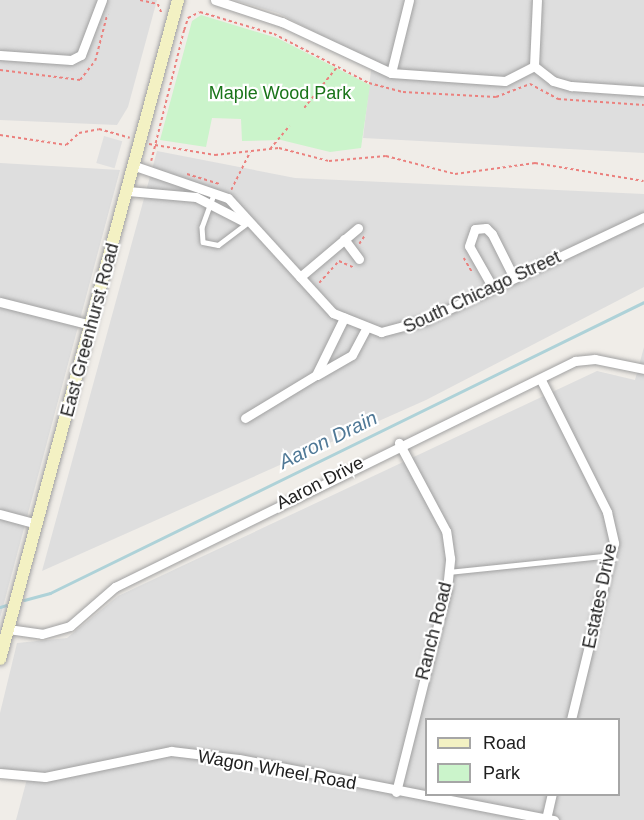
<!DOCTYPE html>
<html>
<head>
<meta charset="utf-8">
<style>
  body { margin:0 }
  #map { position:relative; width:644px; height:820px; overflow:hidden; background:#f0ede8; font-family:Arial,sans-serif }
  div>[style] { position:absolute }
  .residential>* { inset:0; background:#dedede }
  .park>* { inset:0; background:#cbf4cb }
  .parking>* { inset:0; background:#e0e0e0; transform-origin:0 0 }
  .stream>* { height:3px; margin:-1.5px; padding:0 1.5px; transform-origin:1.5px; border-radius:1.5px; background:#aed2d8 }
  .path>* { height:1.5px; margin-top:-0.75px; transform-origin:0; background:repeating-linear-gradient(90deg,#eb817e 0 3px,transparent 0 6px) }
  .roads { filter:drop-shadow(0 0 2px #a1a1a1) drop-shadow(0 0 2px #a1a1a1) }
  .service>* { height:4.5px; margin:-2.25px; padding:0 2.25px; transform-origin:2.25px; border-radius:2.25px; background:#fff }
  .minor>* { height:9px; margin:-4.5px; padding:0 4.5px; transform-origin:4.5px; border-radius:4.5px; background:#fff }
  .secondary>* { height:12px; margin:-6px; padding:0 6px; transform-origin:6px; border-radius:6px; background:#f3f1c3 }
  span { translate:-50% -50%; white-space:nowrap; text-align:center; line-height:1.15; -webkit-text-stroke:4.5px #fff; paint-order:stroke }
  .park-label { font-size:18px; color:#197419 }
  .street-label { font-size:18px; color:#202020 }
  .water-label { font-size:20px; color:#507997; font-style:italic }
  .legend { position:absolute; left:425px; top:718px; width:195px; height:78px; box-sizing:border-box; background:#fff; border:2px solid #a6a6a6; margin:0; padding:8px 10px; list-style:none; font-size:18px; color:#202020 }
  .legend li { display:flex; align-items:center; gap:12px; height:30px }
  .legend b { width:30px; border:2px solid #a6a6a6 }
</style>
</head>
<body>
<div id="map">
  <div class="residential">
    <i style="clip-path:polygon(0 0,157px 0,128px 107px,117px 125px,0 120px)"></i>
    <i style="clip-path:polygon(234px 0,644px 0,644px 153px,363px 138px,372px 62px,278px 13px)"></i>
    <i style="clip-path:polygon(157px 151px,295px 178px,644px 194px,644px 287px,426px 400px,42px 571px)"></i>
    <i style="clip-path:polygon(0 163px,120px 170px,0 618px)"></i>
    <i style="clip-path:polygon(evenodd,644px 347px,644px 820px,16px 820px,27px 779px,0 772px,0 713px,17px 643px,67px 638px,118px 596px,597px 371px,635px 380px,644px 347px,426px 720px,618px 720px,618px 794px,426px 794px,426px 720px)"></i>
  </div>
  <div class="park">
    <i style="clip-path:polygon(201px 15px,277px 38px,370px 85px,361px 148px,330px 152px,281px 140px,242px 141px,241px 119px,212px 118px,206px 147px,160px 140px,192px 21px)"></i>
  </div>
  <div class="parking">
    <i style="left:104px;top:136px;width:19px;height:28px;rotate:16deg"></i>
  </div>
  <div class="stream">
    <i style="left:24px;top:600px;width:27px;rotate:-15deg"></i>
    <i style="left:50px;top:593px;width:661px;rotate:-26.1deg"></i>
    <i style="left:0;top:607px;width:6px;rotate:-18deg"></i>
  </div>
  <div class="path">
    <i style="left:140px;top:0;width:18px;rotate:13deg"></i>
    <i style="left:158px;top:4px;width:11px;rotate:68deg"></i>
    <i style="left:0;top:70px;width:81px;rotate:7.1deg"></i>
    <i style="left:80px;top:80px;width:24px;rotate:-52deg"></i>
    <i style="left:95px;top:61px;width:48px;rotate:-75.4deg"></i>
    <i style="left:304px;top:108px;width:53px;rotate:-51.2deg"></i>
    <i style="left:0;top:135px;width:67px;rotate:8.6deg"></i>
    <i style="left:66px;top:145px;width:18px;rotate:-43deg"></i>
    <i style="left:79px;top:133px;width:20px;rotate:-11deg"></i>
    <i style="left:99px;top:129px;width:32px;rotate:16deg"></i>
    <i style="left:149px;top:144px;width:67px;rotate:9.5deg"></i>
    <i style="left:215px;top:155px;width:64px;rotate:-6.2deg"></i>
    <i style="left:279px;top:148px;width:52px;rotate:14.6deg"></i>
    <i style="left:329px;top:161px;width:57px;rotate:-5deg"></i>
    <i style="left:386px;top:156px;width:71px;rotate:14.6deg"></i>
    <i style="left:455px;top:174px;width:81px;rotate:-7.8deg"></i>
    <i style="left:535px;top:163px;width:110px;rotate:9.4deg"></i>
    <i style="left:270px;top:149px;width:30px;rotate:-50deg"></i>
    <i style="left:151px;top:161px;width:135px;rotate:-75.9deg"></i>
    <i style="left:184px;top:30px;width:13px;rotate:-72deg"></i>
    <i style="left:188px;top:18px;width:13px;rotate:-27deg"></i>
    <i style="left:200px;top:12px;width:77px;rotate:16.6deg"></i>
    <i style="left:274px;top:34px;width:107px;rotate:27.3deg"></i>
    <i style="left:369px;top:83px;width:35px;rotate:15deg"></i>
    <i style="left:403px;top:92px;width:93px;rotate:3.1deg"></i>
    <i style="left:496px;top:97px;width:36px;rotate:-21deg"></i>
    <i style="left:530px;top:84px;width:32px;rotate:28deg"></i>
    <i style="left:558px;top:99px;width:86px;rotate:4deg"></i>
    <i style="left:187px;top:174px;width:34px;rotate:17deg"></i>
    <i style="left:231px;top:190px;width:42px;rotate:-63.4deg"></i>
    <i style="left:359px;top:244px;width:11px;rotate:-56deg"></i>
    <i style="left:464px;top:258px;width:16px;rotate:60deg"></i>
    <i style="left:319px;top:283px;width:30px;rotate:-48deg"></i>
    <i style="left:339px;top:261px;width:17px;rotate:24deg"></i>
  </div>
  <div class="roads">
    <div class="service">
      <i style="left:215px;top:192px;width:37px;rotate:110deg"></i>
      <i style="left:202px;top:227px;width:15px;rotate:86deg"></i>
      <i style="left:203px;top:242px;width:15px;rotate:11deg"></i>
      <i style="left:218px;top:245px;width:36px;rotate:-37deg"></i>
      <i style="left:448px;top:572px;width:165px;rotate:-5.9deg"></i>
    </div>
    <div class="minor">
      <i style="left:215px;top:0;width:71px;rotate:18.2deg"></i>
      <i style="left:282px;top:22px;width:120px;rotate:25.1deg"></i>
      <i style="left:391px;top:73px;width:114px;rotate:4deg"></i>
      <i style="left:505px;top:81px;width:33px;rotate:-27deg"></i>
      <i style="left:534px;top:66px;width:24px;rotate:38deg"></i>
      <i style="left:553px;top:81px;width:19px;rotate:16deg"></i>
      <i style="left:571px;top:86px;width:73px;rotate:3.9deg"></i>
      <i style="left:0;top:55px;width:71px;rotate:4deg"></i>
      <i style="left:71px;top:60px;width:11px;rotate:-27deg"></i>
      <i style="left:81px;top:55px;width:59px;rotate:-69.1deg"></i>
      <i style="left:534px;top:66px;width:66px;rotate:-87.4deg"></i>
      <i style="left:391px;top:73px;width:75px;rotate:-76.1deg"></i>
      <i style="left:135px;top:166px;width:98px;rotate:19deg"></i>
      <i style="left:228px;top:198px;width:156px;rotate:47.6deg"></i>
      <i style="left:333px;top:313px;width:52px;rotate:21.6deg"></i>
      <i style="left:381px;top:332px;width:47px;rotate:-14.9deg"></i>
      <i style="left:426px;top:320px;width:241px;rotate:-25.3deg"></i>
      <i style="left:128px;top:191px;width:68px;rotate:5deg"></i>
      <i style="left:196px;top:197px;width:53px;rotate:27.1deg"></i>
      <i style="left:344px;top:239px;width:25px;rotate:53deg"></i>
      <i style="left:300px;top:277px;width:76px;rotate:-40.2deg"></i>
      <i style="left:493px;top:288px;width:48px;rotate:-119.7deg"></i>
      <i style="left:469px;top:246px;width:18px;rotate:-71deg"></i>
      <i style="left:475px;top:229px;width:11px;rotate:-5deg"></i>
      <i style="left:486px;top:228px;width:8px;rotate:45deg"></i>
      <i style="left:492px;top:234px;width:49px;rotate:63.4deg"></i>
      <i style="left:0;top:302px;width:94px;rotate:14.2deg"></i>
      <i style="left:317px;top:375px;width:40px;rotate:-29.7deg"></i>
      <i style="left:352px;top:355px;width:30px;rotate:-62deg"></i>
      <i style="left:541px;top:380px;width:148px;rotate:63.4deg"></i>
      <i style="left:607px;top:512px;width:32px;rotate:77deg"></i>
      <i style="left:614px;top:543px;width:182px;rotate:103.7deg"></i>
      <i style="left:245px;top:418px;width:83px;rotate:-31.2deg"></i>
      <i style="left:316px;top:375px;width:64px;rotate:-63.8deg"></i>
      <i style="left:0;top:514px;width:38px;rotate:15deg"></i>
      <i style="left:8px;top:629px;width:34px;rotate:8deg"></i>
      <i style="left:42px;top:634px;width:29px;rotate:-16deg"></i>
      <i style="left:70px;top:626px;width:60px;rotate:-40.9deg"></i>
      <i style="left:115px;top:587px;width:513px;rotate:-26.17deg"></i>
      <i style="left:575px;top:361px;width:20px;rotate:-6deg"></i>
      <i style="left:595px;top:359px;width:50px;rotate:11.5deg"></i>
      <i style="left:0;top:773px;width:45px;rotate:5.1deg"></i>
      <i style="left:45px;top:777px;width:129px;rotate:-11.7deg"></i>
      <i style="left:171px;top:751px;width:68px;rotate:6.7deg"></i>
      <i style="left:239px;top:759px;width:321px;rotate:11deg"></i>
      <i style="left:396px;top:792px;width:209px;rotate:-75.9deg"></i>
      <i style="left:447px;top:589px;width:31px;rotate:-84deg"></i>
      <i style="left:450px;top:558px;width:27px;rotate:-98deg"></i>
      <i style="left:446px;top:531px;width:100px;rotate:-118.1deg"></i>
      <i style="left:546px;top:819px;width:26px;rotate:-77deg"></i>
    </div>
    <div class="secondary">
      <i style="left:0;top:659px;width:683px;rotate:-74.88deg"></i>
    </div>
  </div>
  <div class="park-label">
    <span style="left:280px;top:93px">Maple Wood Park</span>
  </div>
  <div class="street-label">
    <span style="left:482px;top:292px;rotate:-25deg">South Chicago Street</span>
    <span style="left:90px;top:330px;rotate:-75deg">East Greenhurst Road</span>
    <span style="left:320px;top:483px;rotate:-27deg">Aaron Drive</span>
    <span style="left:600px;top:596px;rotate:-78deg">Estates Drive</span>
    <span style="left:434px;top:631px;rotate:-76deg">Ranch Road</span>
    <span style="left:277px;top:770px;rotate:10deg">Wagon Wheel Road</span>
  </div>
  <div class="water-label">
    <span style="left:328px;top:440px;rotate:-26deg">Aaron Drain</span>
  </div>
  <ul class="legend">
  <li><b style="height:8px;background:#f3f1c3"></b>Road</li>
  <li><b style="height:16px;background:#cbf4cb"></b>Park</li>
  </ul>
</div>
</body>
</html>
